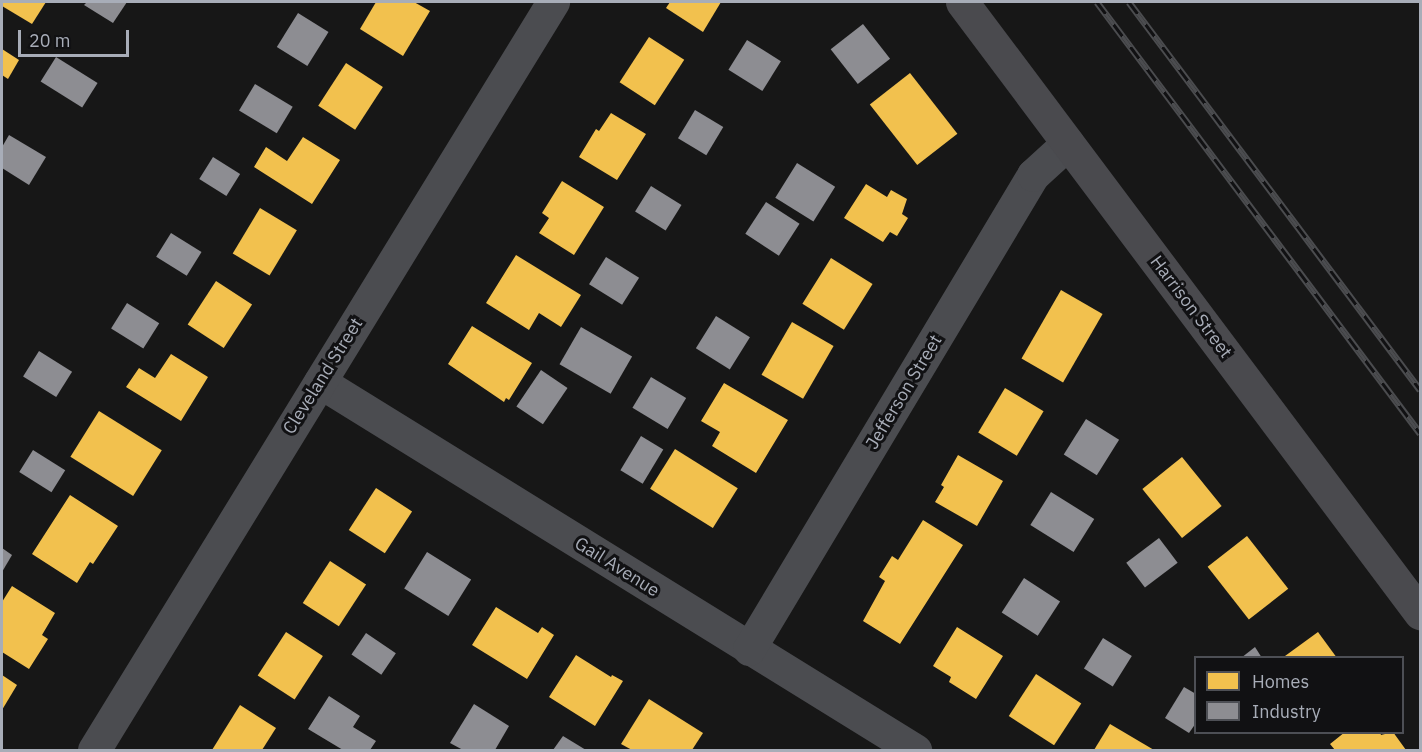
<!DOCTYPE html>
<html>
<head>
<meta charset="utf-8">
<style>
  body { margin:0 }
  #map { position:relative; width:1422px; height:752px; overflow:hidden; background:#171717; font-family:"IBM Plex Sans",sans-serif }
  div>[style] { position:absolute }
  .homes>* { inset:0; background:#f2c14e; transform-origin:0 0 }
  .industry>* { inset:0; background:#8d8d92; transform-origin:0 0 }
  .minor>* { height:33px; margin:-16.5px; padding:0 16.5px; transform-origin:16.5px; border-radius:16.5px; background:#4b4c50 }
  .secondary>* { height:33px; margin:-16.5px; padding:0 16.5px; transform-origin:16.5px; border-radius:16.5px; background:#4a4a4e }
  .rail>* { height:7px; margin-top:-3.5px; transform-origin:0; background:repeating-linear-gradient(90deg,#111113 0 14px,#4b4c4f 0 28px); box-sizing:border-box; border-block:2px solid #4b4c4f }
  span { translate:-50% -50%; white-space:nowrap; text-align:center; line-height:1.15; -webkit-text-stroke:6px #111113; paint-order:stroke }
  .street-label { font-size:18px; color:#a8adb8 }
  .frame { position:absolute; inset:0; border:3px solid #a8adb8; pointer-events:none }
  .legend { position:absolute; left:1194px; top:656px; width:210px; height:78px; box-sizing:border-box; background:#111113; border:2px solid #4d4f55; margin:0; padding:8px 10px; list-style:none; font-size:18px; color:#a8adb8 }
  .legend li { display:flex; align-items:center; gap:12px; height:30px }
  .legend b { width:30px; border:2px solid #4d4f55 }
  .scale { position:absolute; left:18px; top:30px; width:111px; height:27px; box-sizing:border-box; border:3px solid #a8adb8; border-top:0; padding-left:8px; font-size:18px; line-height:21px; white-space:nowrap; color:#a8adb8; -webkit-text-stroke:4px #111113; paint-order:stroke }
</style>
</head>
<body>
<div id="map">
  <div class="homes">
    <i style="clip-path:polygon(2px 2px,46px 2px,32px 24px,2px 6px)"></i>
    <i style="clip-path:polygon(376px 2px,414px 2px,430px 11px,403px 56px,360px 29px)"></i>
    <i style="clip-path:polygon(670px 2px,721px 2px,703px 32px,666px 8px)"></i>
    <i style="left:649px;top:37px;width:42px;height:54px;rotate:33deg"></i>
    <i style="clip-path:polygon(2px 49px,19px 60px,8px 79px,2px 75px)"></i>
    <i style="left:346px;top:63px;width:44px;height:51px;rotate:33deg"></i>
    <i style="left:910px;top:73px;width:77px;height:51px;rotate:52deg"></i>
    <i style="clip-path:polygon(611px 113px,646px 134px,617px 180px,579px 157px,596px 129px,599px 131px)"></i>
    <i style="clip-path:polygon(303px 137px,340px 160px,312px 204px,254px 167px,266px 147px,287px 161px)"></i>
    <i style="clip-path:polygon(562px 181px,604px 207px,574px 255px,539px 233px,549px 218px,542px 213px)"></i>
    <i style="clip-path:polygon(866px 184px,887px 197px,891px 190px,907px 199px,902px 214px,908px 218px,897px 236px,890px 232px,883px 242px,844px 218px)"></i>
    <i style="left:260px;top:208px;width:43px;height:53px;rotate:31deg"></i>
    <i style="clip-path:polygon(516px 255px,581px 295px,561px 327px,539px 313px,529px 330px,486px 303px)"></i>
    <i style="left:831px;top:258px;width:49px;height:54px;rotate:32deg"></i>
    <i style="left:216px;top:281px;width:43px;height:52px;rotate:33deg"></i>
    <i style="left:1061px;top:290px;width:48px;height:79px;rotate:30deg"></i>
    <i style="left:792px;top:322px;width:48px;height:61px;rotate:30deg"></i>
    <i style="clip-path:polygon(472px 326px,532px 363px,509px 400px,506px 398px,504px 402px,448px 364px)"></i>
    <i style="clip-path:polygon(171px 354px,208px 377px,181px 421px,126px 387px,139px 368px,155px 378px)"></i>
    <i style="clip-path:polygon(724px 383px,788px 420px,756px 473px,712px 446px,720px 432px,701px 421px)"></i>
    <i style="left:1005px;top:388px;width:45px;height:52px;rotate:31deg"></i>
    <i style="left:99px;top:411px;width:74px;height:54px;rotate:32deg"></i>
    <i style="left:675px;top:449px;width:74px;height:47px;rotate:32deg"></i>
    <i style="clip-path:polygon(958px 455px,1003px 481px,977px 526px,935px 502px,944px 487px,941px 485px)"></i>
    <i style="left:1182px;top:457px;width:63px;height:51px;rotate:51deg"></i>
    <i style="left:376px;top:488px;width:43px;height:50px;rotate:33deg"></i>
    <i style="clip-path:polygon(70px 495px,118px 526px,93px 564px,90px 562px,77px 583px,32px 554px)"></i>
    <i style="clip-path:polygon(923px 520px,963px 545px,900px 644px,863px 621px,885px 581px,879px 577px,892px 556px,898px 560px)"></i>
    <i style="left:1247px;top:536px;width:67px;height:50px;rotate:52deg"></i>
    <i style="left:330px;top:561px;width:43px;height:50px;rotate:33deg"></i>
    <i style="clip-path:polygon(12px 586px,55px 613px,42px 635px,48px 639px,29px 669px,2px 652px,2px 602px)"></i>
    <i style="clip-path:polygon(496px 607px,538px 633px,542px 627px,554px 635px,527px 679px,472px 645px)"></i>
    <i style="clip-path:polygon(957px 627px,1003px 656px,976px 699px,949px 682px,951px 677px,933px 666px)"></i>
    <i style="left:286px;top:632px;width:44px;height:52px;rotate:33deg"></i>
    <i style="clip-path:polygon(1318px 632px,1337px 658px,1287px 658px,1285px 656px)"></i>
    <i style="clip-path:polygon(576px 655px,611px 677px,612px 675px,623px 681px,595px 726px,549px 697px)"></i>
    <i style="left:1036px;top:674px;width:54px;height:50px;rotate:33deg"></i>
    <i style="clip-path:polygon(2px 675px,17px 685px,2px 710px)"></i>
    <i style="clip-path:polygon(649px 699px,703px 733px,692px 750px,632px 750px,621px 744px)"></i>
    <i style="clip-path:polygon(240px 705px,276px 728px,262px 750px,212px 750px)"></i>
    <i style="clip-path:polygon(1110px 724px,1154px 750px,1094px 750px)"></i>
    <i style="clip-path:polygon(1345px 732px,1380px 732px,1381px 735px,1393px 732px,1406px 750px,1335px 750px,1330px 744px)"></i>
  </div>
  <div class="industry">
    <i style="clip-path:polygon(87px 2px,127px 2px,113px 23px,84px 5px)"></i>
    <i style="left:298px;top:13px;width:36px;height:40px;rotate:32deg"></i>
    <i style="left:863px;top:24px;width:44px;height:41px;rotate:52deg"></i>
    <i style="left:747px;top:40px;width:40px;height:35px;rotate:32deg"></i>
    <i style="left:56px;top:57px;width:49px;height:29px;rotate:32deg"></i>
    <i style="left:255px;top:84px;width:44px;height:31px;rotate:31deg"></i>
    <i style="left:695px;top:110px;width:33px;height:33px;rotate:31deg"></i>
    <i style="clip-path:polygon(9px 135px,46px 157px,29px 185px,2px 168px,2px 147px)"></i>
    <i style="left:213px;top:157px;width:32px;height:26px;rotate:32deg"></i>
    <i style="left:797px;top:163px;width:45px;height:41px;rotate:32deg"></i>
    <i style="left:651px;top:186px;width:36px;height:30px;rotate:32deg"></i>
    <i style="left:766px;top:202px;width:40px;height:38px;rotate:33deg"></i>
    <i style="left:171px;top:233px;width:36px;height:28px;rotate:32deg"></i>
    <i style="left:606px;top:257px;width:39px;height:32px;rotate:32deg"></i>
    <i style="left:127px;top:303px;width:38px;height:30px;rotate:32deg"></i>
    <i style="left:716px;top:316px;width:40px;height:38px;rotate:32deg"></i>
    <i style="left:581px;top:327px;width:59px;height:43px;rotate:30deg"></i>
    <i style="left:39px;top:351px;width:39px;height:30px;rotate:32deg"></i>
    <i style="left:541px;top:370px;width:32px;height:44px;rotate:34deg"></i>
    <i style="left:651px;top:377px;width:41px;height:36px;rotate:31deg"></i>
    <i style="left:1086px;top:419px;width:39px;height:42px;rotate:32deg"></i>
    <i style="left:641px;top:436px;width:26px;height:40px;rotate:31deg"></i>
    <i style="left:33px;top:450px;width:38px;height:26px;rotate:32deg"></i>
    <i style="left:1051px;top:492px;width:51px;height:39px;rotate:32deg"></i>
    <i style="left:1159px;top:538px;width:31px;height:41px;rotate:53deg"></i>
    <i style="clip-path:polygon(2px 548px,12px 555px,2px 572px)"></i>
    <i style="left:427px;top:552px;width:52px;height:43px;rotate:32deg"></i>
    <i style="left:1024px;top:578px;width:43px;height:41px;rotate:33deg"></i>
    <i style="left:366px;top:633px;width:36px;height:26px;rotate:34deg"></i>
    <i style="left:1103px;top:638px;width:34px;height:36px;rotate:32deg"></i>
    <i style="clip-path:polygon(1255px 647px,1262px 658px,1241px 658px)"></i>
    <i style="clip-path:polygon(1184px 687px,1196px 694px,1196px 723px,1189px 733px,1165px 718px)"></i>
    <i style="clip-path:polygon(329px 696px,360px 716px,353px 727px,376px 741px,370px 750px,343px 750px,308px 729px)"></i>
    <i style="clip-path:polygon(474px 704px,509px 726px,495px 750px,463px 750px,450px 743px)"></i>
    <i style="clip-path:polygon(563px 736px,586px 750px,553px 750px)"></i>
  </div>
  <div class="minor">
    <i style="left:320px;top:382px;width:700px;rotate:31.74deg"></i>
    <i style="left:749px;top:649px;width:553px;rotate:-59.07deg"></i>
    <i style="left:1033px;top:175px;width:47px;rotate:-42.4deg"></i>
    <i style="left:94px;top:750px;width:878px;rotate:-58.47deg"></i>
  </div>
  <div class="secondary">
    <i style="left:962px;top:2px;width:764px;rotate:53.15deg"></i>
  </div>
  <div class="rail">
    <i style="left:1097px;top:2px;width:539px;rotate:53.15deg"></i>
    <i style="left:1129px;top:2px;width:485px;rotate:53.1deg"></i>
  </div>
  <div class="street-label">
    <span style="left:1191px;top:307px;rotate:53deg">Harrison Street</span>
    <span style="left:323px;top:376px;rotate:-58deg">Cleveland Street</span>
    <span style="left:904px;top:392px;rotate:-59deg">Jefferson Street</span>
    <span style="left:617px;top:567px;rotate:32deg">Gail Avenue</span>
  </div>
  <div class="frame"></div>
  <ul class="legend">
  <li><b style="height:16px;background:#f2c14e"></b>Homes</li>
  <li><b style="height:16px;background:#8d8d92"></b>Industry</li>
  </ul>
  <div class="scale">20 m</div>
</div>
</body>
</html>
